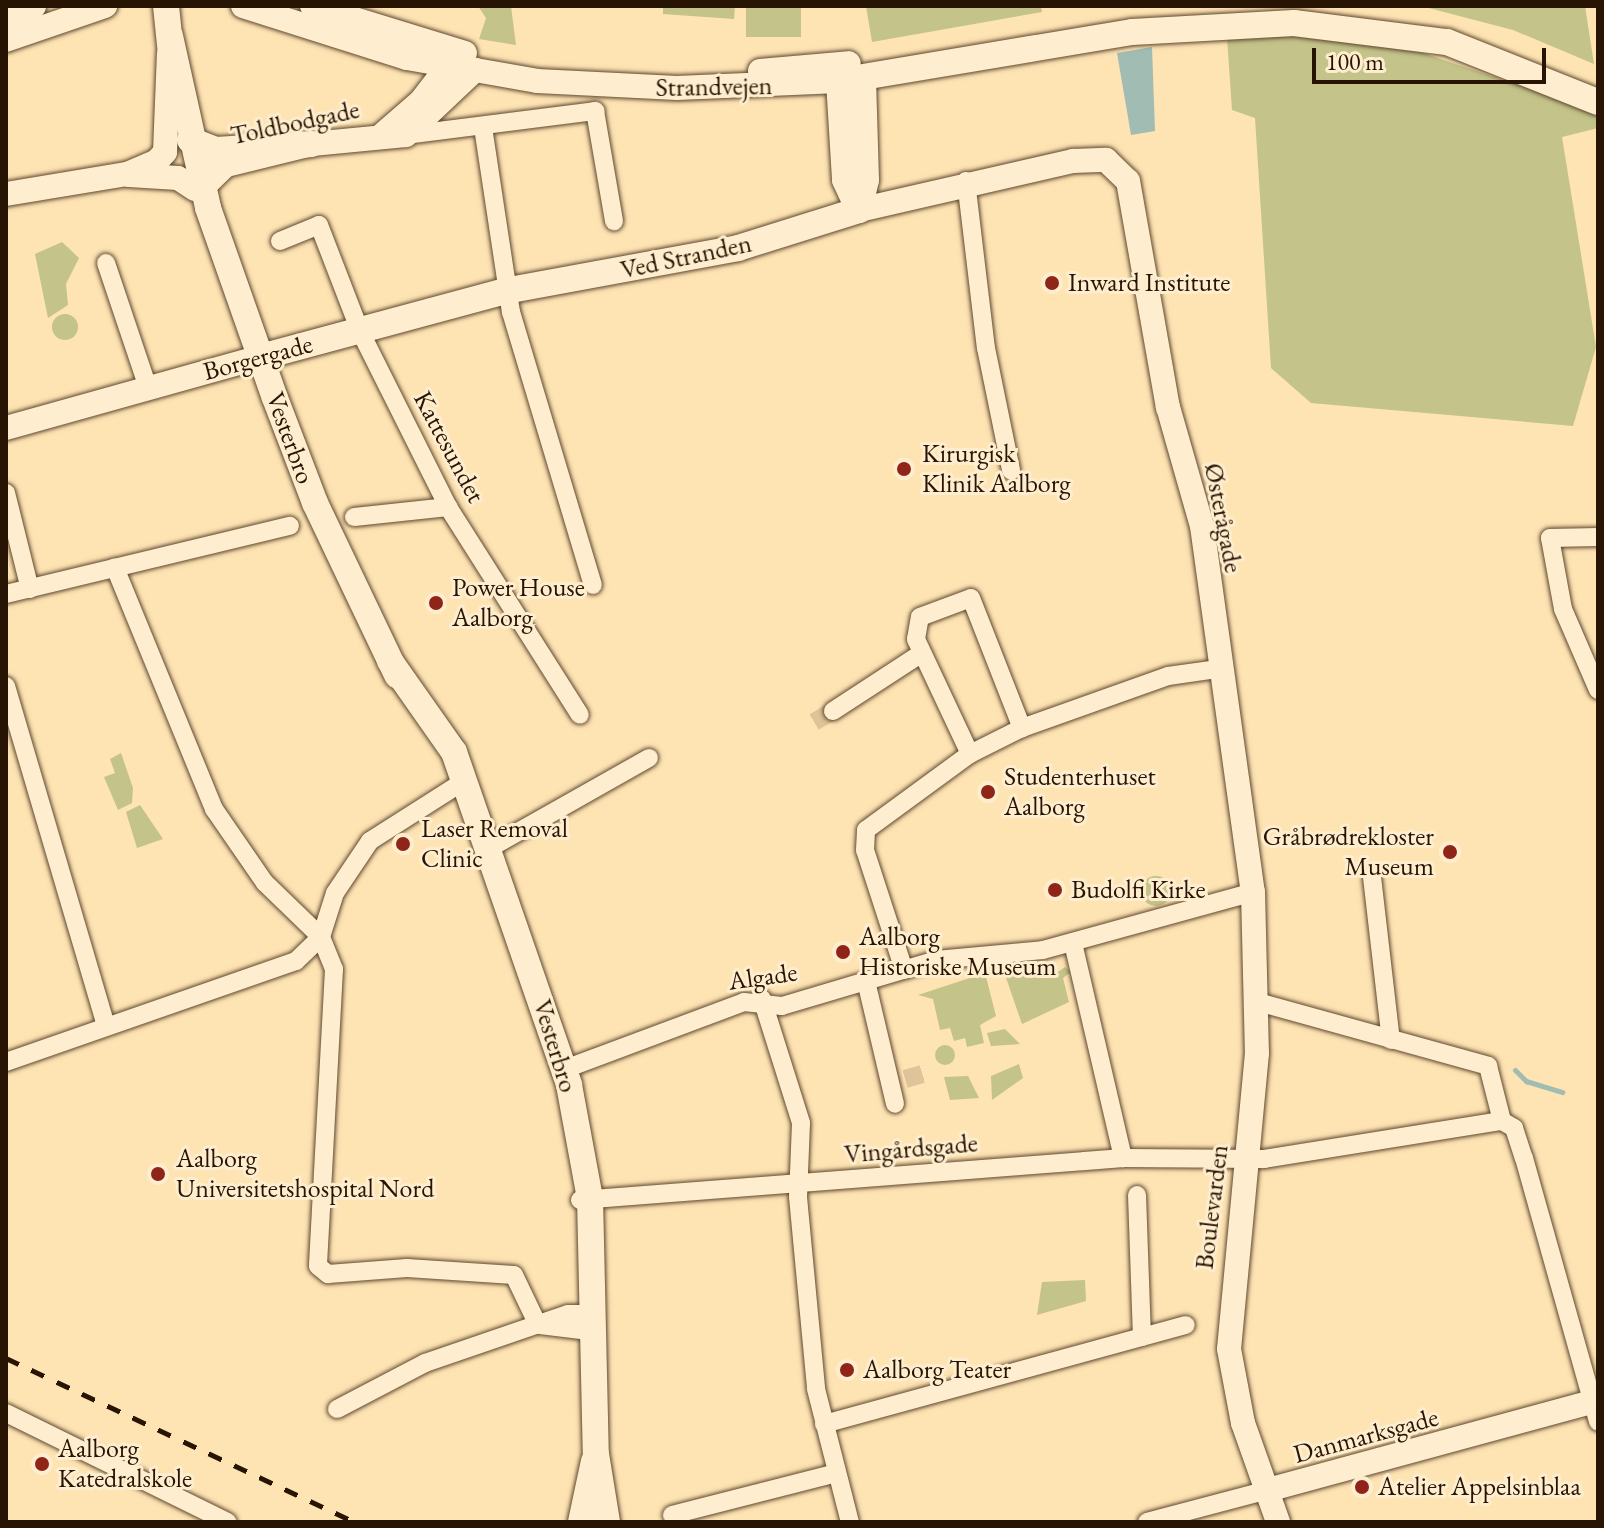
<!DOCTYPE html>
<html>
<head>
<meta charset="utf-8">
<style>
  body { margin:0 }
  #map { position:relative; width:1604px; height:1528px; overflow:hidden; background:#fee3b3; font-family:"EB Garamond",serif }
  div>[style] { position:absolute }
  .green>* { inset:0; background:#c3c38a; transform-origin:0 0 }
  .round { border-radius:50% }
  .water>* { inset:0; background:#a1bdb3 }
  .stream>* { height:5px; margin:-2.5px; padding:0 2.5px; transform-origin:2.5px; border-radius:2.5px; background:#a1bdb3 }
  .minor-tunnel>* { height:18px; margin-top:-9px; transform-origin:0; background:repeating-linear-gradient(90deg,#dec498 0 18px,transparent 0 27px) }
  .roads { filter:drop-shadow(0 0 2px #5e482e) drop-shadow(0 0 2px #5e482e) }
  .minor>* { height:18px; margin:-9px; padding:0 9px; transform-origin:9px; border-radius:9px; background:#feedce }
  .tertiary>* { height:24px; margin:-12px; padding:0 12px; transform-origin:12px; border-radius:12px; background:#feedce }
  .secondary>* { height:26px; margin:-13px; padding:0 13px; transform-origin:13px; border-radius:13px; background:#feedce }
  .rail>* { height:5px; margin-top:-2.5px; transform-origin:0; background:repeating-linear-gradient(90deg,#281402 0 14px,transparent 0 28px) }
  .dots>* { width:22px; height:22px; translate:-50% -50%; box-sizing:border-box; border:4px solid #feedce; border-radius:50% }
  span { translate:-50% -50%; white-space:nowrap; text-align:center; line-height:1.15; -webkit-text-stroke:6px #feedce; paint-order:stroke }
  .street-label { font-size:26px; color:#281402 }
  .poi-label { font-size:26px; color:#281402 }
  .left { translate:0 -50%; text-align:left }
  .right { translate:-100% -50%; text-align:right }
  .frame { position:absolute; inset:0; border:8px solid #281402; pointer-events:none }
  .scale { position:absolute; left:1312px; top:48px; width:234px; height:36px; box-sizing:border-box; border:4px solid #281402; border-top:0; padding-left:10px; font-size:24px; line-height:28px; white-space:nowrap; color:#281402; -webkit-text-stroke:6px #feedce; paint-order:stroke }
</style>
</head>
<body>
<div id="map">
  <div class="green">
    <i style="clip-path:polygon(478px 6px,511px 6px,516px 45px,479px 39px,486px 18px)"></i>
    <i style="clip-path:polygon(663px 6px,735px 6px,734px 19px,663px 14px)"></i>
    <i style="left:746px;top:6px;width:55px;height:31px"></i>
    <i style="clip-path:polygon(866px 6px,1041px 6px,1042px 12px,872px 42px)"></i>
    <i style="clip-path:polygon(1421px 6px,1585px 6px,1594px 64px,1513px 30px)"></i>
    <i style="clip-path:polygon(1293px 35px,1420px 52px,1598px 112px,1598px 128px,1562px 137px,1596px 347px,1573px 426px,1311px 403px,1271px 368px,1255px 118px,1232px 110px,1227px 38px)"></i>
    <i style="clip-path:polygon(62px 242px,79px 258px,66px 284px,68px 305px,48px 318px,35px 254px)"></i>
    <i class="round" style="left:52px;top:314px;width:26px;height:26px"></i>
    <i style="clip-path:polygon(121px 753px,133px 788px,132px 803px,118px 810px,104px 777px,115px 773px,110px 759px)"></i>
    <i style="clip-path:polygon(140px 805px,163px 839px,137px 848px,126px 812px)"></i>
    <i class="round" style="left:1141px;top:876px;width:30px;height:30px"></i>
    <i style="clip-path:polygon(1042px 963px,1054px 965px,1055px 974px,1065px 967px,1071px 972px,1063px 978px,1069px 1002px,1022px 1024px,1003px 969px)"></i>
    <i style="clip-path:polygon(985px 973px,996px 1016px,980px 1025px,984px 1043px,967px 1047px,965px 1038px,954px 1041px,950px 1028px,940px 1030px,933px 999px,918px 995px)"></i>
    <i style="clip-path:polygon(1005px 1029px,1020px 1044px,991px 1046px,987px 1033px)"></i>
    <i class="round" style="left:935px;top:1045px;width:20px;height:20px"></i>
    <i style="clip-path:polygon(1019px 1064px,1023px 1078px,992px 1100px,991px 1076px)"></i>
    <i style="clip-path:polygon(968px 1076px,979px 1098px,950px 1100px,944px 1077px)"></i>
    <i style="clip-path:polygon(1085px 1280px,1086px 1301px,1037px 1315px,1042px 1282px)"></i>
  </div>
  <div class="water">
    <i style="clip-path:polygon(1152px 47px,1155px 131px,1131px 135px,1117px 53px)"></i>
  </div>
  <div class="stream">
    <i style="left:1515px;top:1070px;width:16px;rotate:45deg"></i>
    <i style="left:1526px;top:1081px;width:38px;rotate:17deg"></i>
  </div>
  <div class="minor-tunnel">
    <i style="left:814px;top:722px;width:22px;rotate:-30deg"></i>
    <i style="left:905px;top:1079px;width:25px;rotate:-16deg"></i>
  </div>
  <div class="roads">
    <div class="minor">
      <i style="left:483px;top:127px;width:187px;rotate:81.4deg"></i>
      <i style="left:511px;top:312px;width:285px;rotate:73.3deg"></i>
      <i style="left:406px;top:135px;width:191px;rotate:-7.2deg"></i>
      <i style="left:595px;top:111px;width:112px;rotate:80.2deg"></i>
      <i style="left:966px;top:181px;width:168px;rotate:83.2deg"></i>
      <i style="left:986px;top:348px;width:125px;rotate:78.4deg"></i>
      <i style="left:280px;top:241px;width:42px;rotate:-22.3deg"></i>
      <i style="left:319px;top:225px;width:114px;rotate:68.9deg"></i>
      <i style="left:360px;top:331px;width:197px;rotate:63.4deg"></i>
      <i style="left:448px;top:507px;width:246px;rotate:57.6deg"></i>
      <i style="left:106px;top:263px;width:132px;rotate:71.4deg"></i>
      <i style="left:6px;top:493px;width:99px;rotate:76deg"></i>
      <i style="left:354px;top:517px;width:95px;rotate:-6.1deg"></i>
      <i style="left:1598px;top:537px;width:48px;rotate:178.8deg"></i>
      <i style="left:1550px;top:538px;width:72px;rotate:79.6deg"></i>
      <i style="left:1563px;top:609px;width:88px;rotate:66.6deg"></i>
      <i style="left:6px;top:594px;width:292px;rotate:-13.5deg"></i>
      <i style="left:6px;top:686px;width:354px;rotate:73.6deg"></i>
      <i style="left:833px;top:711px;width:106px;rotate:-33.1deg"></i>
      <i style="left:970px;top:754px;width:127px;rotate:-115.2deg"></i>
      <i style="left:916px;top:639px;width:22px;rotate:-80deg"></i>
      <i style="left:920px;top:617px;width:54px;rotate:-20.4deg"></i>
      <i style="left:971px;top:598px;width:140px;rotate:68.6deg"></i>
      <i style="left:461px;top:783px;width:108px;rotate:147.5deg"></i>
      <i style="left:370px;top:841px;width:63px;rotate:123.9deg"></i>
      <i style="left:335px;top:893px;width:46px;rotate:107.7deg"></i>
      <i style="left:321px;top:937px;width:35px;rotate:68deg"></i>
      <i style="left:334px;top:969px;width:297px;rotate:93.1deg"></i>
      <i style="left:318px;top:1266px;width:13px;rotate:39deg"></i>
      <i style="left:328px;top:1274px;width:79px;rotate:-4.3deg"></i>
      <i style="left:407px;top:1268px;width:107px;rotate:3.7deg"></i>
      <i style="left:514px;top:1275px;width:55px;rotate:64.4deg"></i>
      <i style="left:488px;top:849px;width:185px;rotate:-29.5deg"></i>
      <i style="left:1372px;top:877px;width:164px;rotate:83.4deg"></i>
      <i style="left:1073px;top:943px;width:221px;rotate:76.9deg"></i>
      <i style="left:904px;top:970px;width:126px;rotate:-108deg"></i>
      <i style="left:865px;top:850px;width:20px;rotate:-87deg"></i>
      <i style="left:866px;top:830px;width:129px;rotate:-36.2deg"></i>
      <i style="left:970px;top:754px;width:58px;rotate:-26.6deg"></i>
      <i style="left:1022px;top:728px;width:155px;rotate:-19.6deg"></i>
      <i style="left:1168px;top:676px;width:49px;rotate:-8.1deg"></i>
      <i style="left:866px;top:981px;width:126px;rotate:76.7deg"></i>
      <i style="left:762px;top:999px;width:130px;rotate:72.5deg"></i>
      <i style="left:801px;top:1123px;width:74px;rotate:92.3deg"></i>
      <i style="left:798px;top:1197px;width:193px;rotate:84.6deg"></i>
      <i style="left:816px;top:1389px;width:137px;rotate:75.7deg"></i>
      <i style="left:1258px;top:1002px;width:239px;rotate:15.5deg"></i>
      <i style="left:1488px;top:1066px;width:57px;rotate:75.7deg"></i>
      <i style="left:6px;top:1062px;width:307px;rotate:-19.2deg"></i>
      <i style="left:296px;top:961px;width:35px;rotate:-44deg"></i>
      <i style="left:321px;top:937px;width:78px;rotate:-136deg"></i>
      <i style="left:265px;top:883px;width:90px;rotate:-124.6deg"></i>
      <i style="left:214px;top:809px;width:261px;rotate:-112.3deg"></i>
      <i style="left:565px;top:1069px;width:191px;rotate:-20.5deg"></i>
      <i style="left:744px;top:1002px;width:38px;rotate:6deg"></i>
      <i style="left:782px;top:1006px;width:161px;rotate:-16.6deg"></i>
      <i style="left:936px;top:960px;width:107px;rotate:-5.3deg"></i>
      <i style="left:1043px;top:950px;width:218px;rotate:-15.4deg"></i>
      <i style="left:1502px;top:1121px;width:14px;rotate:30deg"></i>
      <i style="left:1514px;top:1128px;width:32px;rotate:72deg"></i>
      <i style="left:1524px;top:1158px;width:274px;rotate:74.3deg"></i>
      <i style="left:1137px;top:1195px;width:142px;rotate:88deg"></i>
      <i style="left:580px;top:1200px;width:545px;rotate:-4.42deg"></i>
      <i style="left:1123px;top:1158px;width:141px;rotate:0.4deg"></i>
      <i style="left:1264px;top:1159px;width:241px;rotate:-9.1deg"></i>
      <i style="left:540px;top:1325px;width:56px;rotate:7.1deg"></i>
      <i style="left:337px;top:1409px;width:99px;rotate:-27.6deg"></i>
      <i style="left:425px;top:1363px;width:151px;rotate:-18.9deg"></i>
      <i style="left:568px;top:1314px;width:27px"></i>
      <i style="left:6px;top:1413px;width:247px;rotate:26.2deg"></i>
      <i style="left:824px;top:1424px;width:375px;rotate:-15.3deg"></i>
      <i style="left:672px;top:1515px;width:170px;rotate:-14.3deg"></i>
      <i style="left:1147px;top:1522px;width:121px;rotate:-14.8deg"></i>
    </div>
    <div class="tertiary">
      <i style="left:243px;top:6px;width:172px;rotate:17.6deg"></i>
      <i style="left:407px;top:58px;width:132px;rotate:10deg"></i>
      <i style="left:537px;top:81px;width:140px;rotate:2.9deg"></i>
      <i style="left:677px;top:88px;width:162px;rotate:-2.5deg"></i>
      <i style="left:312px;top:6px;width:160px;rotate:17.1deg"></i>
      <i style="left:6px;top:17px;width:30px;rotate:-21deg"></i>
      <i style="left:6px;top:40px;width:105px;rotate:-19deg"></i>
      <i style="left:760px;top:71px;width:89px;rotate:-5.1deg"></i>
      <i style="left:383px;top:134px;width:50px;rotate:-41deg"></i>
      <i style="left:421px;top:101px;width:59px;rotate:-52.5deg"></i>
      <i style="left:129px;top:175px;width:49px;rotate:3.5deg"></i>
      <i style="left:178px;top:178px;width:20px;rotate:33deg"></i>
      <i style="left:204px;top:186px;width:30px;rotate:-44deg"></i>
      <i style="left:226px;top:165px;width:89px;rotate:-13.7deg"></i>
      <i style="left:312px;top:144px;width:94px;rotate:-5.5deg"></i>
      <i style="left:406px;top:135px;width:95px;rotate:-43.3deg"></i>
      <i style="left:6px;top:194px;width:123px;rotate:-9.4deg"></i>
      <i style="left:127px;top:174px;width:33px;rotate:-23deg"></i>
      <i style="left:157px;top:161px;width:12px;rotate:-48deg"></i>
      <i style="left:165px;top:152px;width:98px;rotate:-87.7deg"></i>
      <i style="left:859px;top:210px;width:220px;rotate:-12.9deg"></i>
      <i style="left:1073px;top:161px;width:33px;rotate:-2deg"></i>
      <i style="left:1106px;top:160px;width:30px;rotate:44deg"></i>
      <i style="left:1128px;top:181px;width:230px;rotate:80deg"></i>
      <i style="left:1168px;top:407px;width:124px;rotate:74.1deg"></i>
      <i style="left:1202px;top:526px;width:370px;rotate:82.1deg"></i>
      <i style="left:1253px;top:892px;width:161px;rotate:88.6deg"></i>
      <i style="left:1257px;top:1053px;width:297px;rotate:95.4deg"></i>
      <i style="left:1229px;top:1349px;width:75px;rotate:79.3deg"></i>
      <i style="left:1243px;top:1423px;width:105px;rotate:70.5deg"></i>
      <i style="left:6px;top:428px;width:265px;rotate:-15.6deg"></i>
      <i style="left:1264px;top:1491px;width:346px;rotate:-15.2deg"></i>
    </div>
    <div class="secondary">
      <i style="left:166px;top:6px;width:48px;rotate:84.1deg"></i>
      <i style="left:170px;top:36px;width:176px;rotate:77.5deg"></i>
      <i style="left:208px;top:208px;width:201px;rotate:70.6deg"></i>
      <i style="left:275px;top:398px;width:112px;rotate:69.1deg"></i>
      <i style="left:315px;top:503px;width:191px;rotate:64.5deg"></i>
      <i style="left:839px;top:81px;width:297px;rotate:-9.5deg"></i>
      <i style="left:1132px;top:32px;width:162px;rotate:-3.2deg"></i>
      <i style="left:1294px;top:23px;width:154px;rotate:7.1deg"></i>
      <i style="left:1447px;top:42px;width:162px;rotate:21.7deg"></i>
      <i style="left:839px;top:81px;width:99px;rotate:86.5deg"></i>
      <i style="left:845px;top:180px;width:33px;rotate:65deg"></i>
      <i style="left:190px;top:140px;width:28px;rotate:21deg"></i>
      <i style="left:216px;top:150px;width:96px;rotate:-3.6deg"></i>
      <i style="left:859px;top:210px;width:31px;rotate:-77deg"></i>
      <i style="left:866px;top:180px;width:102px;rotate:-91.7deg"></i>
      <i style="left:261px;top:357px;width:258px;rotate:-15.1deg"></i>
      <i style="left:510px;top:290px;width:232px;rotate:-10.4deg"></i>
      <i style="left:738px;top:248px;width:127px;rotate:-17.4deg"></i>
      <i style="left:390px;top:661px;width:111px;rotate:54.9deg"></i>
      <i style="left:454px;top:752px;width:352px;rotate:70.9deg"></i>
      <i style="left:569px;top:1085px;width:115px;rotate:79.5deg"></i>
      <i style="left:590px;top:1198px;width:256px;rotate:88.7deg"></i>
      <i style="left:596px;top:1454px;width:69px;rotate:80.8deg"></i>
      <i style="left:581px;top:1522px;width:62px;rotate:-78deg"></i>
    </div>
  </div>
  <div class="rail">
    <i style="left:6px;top:1358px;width:386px;rotate:25.2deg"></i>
  </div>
  <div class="dots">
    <i style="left:1052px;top:283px;background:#8f2418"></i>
    <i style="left:904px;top:469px;background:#8f2418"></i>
    <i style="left:436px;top:603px;background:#8f2418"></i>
    <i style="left:988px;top:792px;background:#8f2418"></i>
    <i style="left:403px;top:844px;background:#8f2418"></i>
    <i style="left:1450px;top:852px;background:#8f2418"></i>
    <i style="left:1055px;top:890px;background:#8f2418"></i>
    <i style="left:843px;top:952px;background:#8f2418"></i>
    <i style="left:158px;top:1174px;background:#8f2418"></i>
    <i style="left:847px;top:1370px;background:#8f2418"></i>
    <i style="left:42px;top:1464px;background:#8f2418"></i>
    <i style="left:1362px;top:1487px;background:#8f2418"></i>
  </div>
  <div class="street-label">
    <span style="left:714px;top:87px;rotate:-1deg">Strandvejen</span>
    <span style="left:295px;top:123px;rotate:-12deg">Toldbodgade</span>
    <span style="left:686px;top:257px;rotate:-12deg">Ved Stranden</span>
    <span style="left:258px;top:358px;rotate:-15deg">Borgergade</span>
    <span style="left:290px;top:438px;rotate:70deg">Vesterbro</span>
    <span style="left:449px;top:447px;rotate:62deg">Kattesundet</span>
    <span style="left:1223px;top:518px;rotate:79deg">Østerågade</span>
    <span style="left:763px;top:977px;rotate:-8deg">Algade</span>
    <span style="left:555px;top:1046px;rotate:73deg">Vesterbro</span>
    <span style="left:911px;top:1149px;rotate:-5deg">Vingårdsgade</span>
    <span style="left:1212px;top:1207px;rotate:-83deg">Boulevarden</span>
    <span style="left:1366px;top:1436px;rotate:-15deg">Danmarksgade</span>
  </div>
  <div class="poi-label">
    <span class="left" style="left:1068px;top:283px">Inward Institute</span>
    <span class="left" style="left:922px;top:469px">Kirurgisk<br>Klinik Aalborg</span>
    <span class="left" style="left:452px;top:603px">Power House<br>Aalborg</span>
    <span class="left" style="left:1004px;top:792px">Studenterhuset<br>Aalborg</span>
    <span class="left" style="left:421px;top:844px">Laser Removal<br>Clinic</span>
    <span class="right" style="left:1434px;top:852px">Gråbrødrekloster<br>Museum</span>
    <span class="left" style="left:1071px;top:890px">Budolfi Kirke</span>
    <span class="left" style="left:859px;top:952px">Aalborg<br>Historiske Museum</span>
    <span class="left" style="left:176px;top:1174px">Aalborg<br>Universitetshospital Nord</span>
    <span class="left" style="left:863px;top:1370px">Aalborg Teater</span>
    <span class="left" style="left:58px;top:1464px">Aalborg<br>Katedralskole</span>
    <span class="left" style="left:1378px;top:1487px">Atelier Appelsinblaa</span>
  </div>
  <div class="frame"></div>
  <div class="scale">100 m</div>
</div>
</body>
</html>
